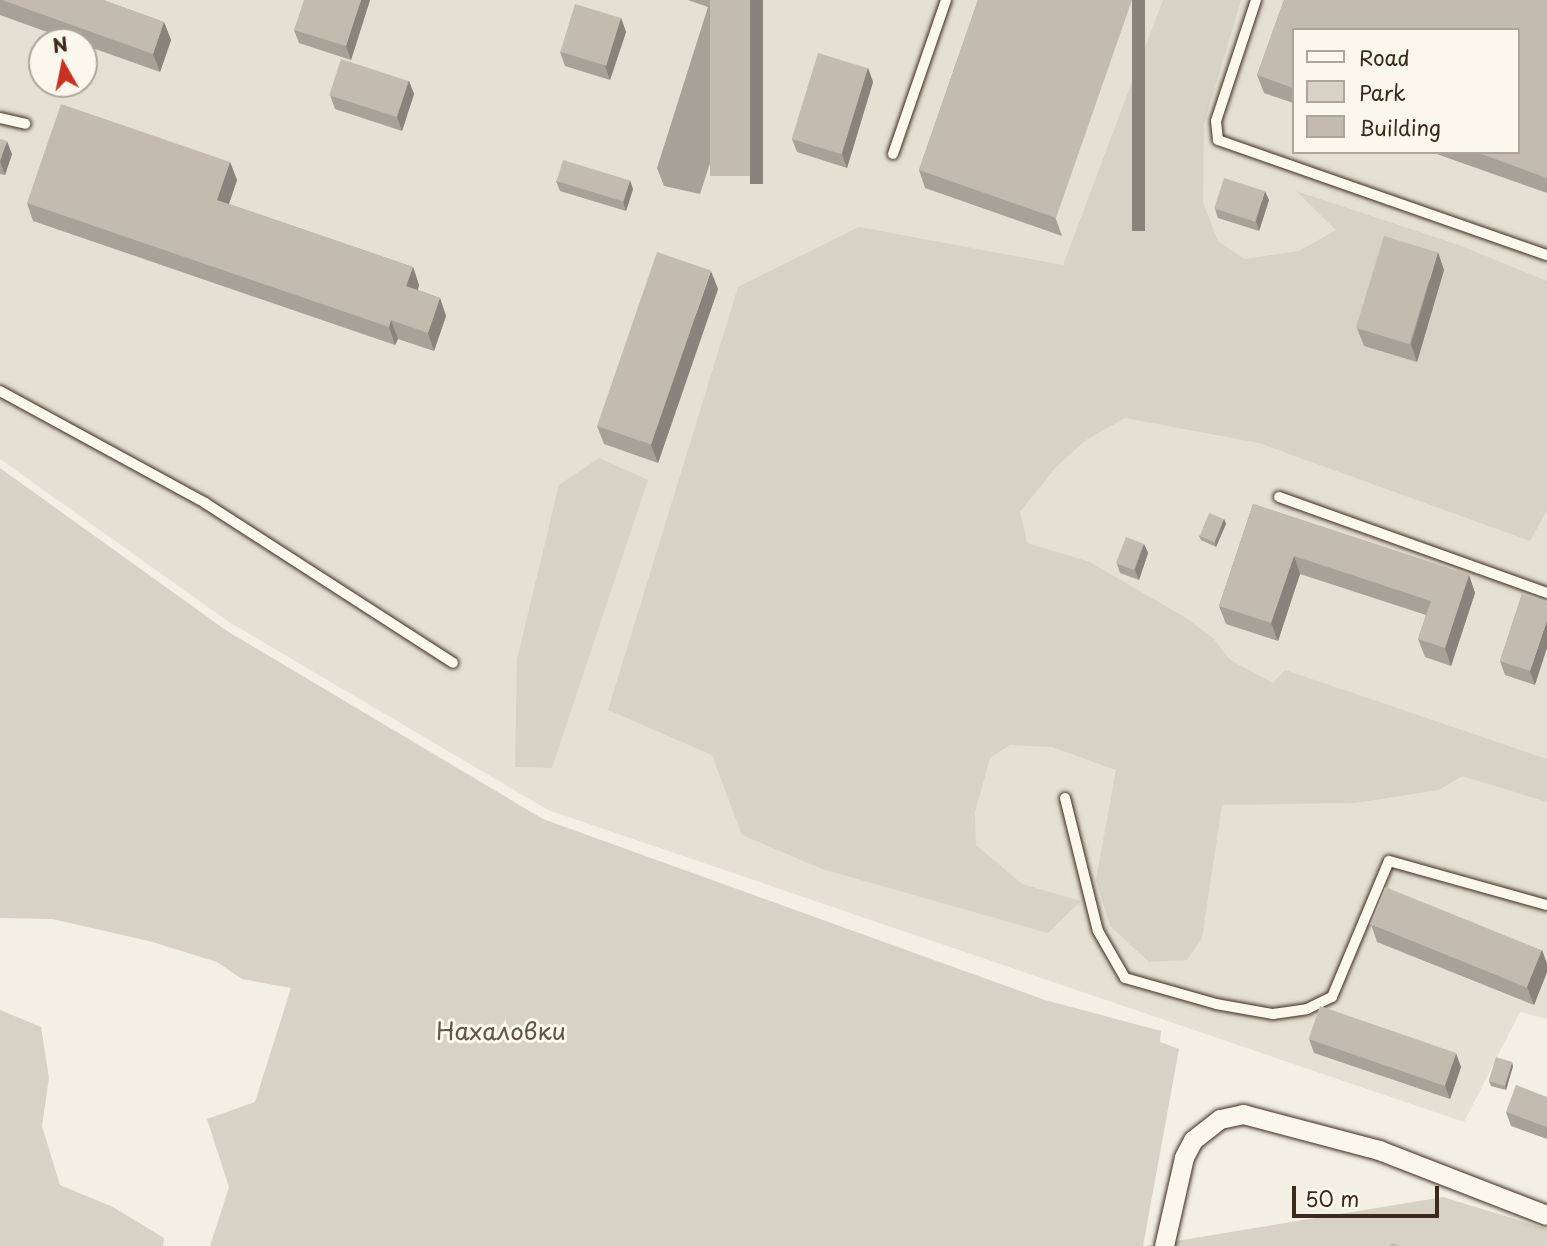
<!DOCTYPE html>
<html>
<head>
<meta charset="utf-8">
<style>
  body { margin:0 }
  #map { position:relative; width:1547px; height:1246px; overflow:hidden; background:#f3efe4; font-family:"Playpen Sans",sans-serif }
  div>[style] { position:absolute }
  .built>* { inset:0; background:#e5dfd4 }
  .green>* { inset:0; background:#d8d1c6 }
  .roads { filter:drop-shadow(0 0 2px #3b2a1e) drop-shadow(0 0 2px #3b2a1e) }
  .lane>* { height:10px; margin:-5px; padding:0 5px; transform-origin:5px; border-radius:5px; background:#fbf7ec }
  .street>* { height:19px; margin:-9.5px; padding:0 9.5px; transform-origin:9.5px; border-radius:9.5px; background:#fbf7ec }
  .wall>* { inset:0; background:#a8a197 }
  .shaded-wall>* { inset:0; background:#88837b; transform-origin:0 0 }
  .building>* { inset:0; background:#c3bbb0; transform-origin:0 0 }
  span { translate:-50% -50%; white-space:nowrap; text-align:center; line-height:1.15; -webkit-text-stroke:6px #fbf7ec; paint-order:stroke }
  .park-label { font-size:24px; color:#625448 }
  .legend { position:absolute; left:1292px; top:28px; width:228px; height:126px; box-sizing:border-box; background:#fbf7ec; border:2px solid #aea59a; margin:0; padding:9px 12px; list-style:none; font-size:21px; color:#3b2a1e }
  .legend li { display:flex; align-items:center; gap:14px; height:35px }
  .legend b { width:35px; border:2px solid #aea59a }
  .north { position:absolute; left:28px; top:28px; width:70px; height:70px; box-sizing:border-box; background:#fbf7ec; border:2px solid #aea59a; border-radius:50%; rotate:351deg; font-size:19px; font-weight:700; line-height:28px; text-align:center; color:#3b2a1e }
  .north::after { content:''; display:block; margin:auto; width:24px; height:32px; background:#c8321e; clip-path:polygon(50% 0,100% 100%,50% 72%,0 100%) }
  .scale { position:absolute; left:1292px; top:1186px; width:147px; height:32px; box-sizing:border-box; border:4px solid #3b2a1e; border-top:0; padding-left:9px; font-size:21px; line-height:24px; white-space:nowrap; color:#3b2a1e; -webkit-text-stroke:5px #fbf7ec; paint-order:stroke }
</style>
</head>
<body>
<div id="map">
  <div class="built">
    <i style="clip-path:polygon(evenodd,0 0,1547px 0,1547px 1019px,1520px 1012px,1464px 1122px,548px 810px,229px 622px,0 459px,0 0,1293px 30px,1517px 30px,1517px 152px,1293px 152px,1293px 30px,0 0,42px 42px,84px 42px,84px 84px,42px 84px,42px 42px)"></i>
  </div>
  <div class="green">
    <i style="clip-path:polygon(1163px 0,1241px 0,1204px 124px,1203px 202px,1218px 241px,1244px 259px,1299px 251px,1336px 230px,1296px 191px,1459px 245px,1547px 281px,1547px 510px,1530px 541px,1259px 443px,1125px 418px,1086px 440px,1056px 467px,1020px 512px,1027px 543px,1090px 562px,1186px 618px,1213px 638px,1230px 660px,1273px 683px,1285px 670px,1547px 759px,1547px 802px,1462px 776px,1439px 790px,1355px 803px,1222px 805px,1202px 938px,1187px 960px,1149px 962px,1110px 926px,1096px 880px,1116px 770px,1052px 747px,1010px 745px,990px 758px,975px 812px,976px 845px,1022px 884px,1081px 901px,1048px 933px,822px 869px,742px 835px,712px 755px,608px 710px,738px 287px,859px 227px,1063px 265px)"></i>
    <i style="clip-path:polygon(599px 458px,648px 480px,552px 768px,515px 767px,517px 659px,559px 485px)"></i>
    <i style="clip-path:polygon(0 468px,227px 631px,543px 819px,1045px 1000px,1161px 1031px,1160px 1042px,1179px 1049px,1143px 1246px,210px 1246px,229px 1187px,207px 1119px,255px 1102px,291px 988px,242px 979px,217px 962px,149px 941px,52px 919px,0 918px)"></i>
    <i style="clip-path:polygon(0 1010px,41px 1027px,49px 1078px,42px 1126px,60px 1185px,113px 1207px,164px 1238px,163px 1246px,0 1246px)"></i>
    <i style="clip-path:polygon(1443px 1197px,1547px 1229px,1547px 1246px,1146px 1246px)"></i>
  </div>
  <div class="roads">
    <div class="lane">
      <i style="left:1256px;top:0;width:127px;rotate:108.3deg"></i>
      <i style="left:1216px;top:121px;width:19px;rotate:84deg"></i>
      <i style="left:1218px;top:140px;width:349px;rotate:19.3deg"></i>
      <i style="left:0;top:118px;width:26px;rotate:13deg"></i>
      <i style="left:893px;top:154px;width:163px;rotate:-71deg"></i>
      <i style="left:0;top:391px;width:234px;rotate:28.6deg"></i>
      <i style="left:205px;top:503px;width:295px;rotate:32.8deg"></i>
      <i style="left:1279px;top:497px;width:285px;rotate:19.7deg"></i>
      <i style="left:1065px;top:798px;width:137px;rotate:76.1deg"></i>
      <i style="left:1098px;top:931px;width:54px;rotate:60.1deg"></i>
      <i style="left:1125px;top:978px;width:95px;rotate:15.9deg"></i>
      <i style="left:1216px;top:1004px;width:58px;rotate:10deg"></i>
      <i style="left:1273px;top:1014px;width:34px;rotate:-8deg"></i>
      <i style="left:1307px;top:1009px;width:28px;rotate:-26deg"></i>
      <i style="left:1332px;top:997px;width:147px;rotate:-67.3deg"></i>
      <i style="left:1389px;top:861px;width:164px;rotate:15.6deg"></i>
    </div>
    <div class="street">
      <i style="left:1164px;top:1246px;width:91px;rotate:-77.3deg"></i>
      <i style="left:1184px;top:1157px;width:19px;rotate:-62deg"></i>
      <i style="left:1193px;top:1140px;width:34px;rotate:-38deg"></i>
      <i style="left:1220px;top:1119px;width:24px;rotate:-12deg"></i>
      <i style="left:1243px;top:1114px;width:141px;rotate:14.8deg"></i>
      <i style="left:1379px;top:1150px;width:180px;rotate:21.2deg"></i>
    </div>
  </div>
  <div class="wall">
    <i style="clip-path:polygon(0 0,103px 0,164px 22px,171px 40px,160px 72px,84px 45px,84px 42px,75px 42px,0 15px)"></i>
    <i style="clip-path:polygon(370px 0,351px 60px,299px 43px,294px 30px)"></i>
    <i style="clip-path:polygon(688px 0,763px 0,700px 194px,664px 186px,657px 168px,708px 7px)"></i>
    <i style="clip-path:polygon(978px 0,1062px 236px,925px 188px,919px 170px)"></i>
    <i style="clip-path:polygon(1284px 0,1547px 0,1547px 193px,1431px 152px,1517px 152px,1517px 30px,1293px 30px,1293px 103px,1264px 93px,1257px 75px)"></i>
    <i style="clip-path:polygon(621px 18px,626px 32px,610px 80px,565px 66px,560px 52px)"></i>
    <i style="clip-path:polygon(868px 68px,873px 82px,847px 168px,797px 152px,792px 139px)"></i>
    <i style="clip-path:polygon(409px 81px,414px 94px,402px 131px,335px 109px,330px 95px)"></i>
    <i style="clip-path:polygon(0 139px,12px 154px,5px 175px,0 174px)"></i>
    <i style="clip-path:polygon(230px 162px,237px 180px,229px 204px,413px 267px,419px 285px,418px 290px,440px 298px,446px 316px,434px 351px,398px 339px,395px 345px,33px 221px,27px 203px)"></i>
    <i style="clip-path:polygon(556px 181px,633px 189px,626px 211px,560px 191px)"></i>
    <i style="clip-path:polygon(1269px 200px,1259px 231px,1218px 218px,1215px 209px)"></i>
    <i style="clip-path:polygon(1444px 270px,1417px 362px,1364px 346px,1357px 328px)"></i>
    <i style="clip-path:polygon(718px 289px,658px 463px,604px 444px,597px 426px)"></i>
    <i style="clip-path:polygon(1253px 504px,1469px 575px,1475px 593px,1451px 666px,1425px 657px,1418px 639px,1426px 615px,1300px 574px,1278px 641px,1226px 624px,1219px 606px)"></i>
    <i style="clip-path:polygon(1224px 519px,1226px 524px,1216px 547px,1201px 540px,1199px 536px)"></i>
    <i style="clip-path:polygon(1144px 544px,1148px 553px,1139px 580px,1120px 573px,1117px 564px)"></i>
    <i style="clip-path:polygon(1522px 594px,1535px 685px,1505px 675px,1500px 661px)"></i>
    <i style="clip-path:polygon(1371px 924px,1542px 950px,1547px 964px,1547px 972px,1534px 1005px,1377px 942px)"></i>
    <i style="clip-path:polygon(1309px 1039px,1461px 1067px,1450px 1099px,1314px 1053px)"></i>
    <i style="clip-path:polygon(1513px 1066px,1506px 1090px,1491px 1086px,1489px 1081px)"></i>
    <i style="clip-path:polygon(1547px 1097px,1547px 1139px,1511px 1126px,1506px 1112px)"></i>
  </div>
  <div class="shaded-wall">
    <i style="clip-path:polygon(361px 0,370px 0,351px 60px,346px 46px)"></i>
    <i style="left:750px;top:0;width:13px;height:184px"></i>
    <i style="left:1132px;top:0;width:13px;height:231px"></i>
    <i style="clip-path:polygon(621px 18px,626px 32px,610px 80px,605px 66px)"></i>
    <i style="clip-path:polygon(164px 22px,171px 40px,160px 72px,153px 54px)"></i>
    <i style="clip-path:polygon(868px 68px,873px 82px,847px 168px,842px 154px)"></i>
    <i style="clip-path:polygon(409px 81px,414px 94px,402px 131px,397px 117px)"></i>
    <i style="clip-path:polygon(7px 141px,12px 154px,5px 175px,0 161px)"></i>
    <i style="clip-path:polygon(230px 162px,237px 180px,224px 218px,217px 200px)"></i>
    <i style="clip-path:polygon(630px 180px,633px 189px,626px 211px,623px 201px)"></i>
    <i style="clip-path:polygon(1265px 191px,1269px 200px,1259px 231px,1256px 221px)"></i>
    <i style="clip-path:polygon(1438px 252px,1444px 270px,1417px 362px,1411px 344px)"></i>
    <i style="clip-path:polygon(413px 267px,419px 285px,413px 304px,406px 286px)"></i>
    <i style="clip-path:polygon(711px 271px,718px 289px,658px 463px,651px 445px)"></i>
    <i style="clip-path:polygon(440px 298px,446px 316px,434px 351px,428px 333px)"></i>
    <i style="clip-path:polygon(391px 320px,398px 339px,395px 345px,389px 327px)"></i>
    <i style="clip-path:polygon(1224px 519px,1226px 524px,1216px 547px,1215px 542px)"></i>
    <i style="clip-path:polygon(1144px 544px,1148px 553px,1139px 580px,1135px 570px)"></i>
    <i style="clip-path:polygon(1294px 556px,1300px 574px,1278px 641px,1271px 623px)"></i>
    <i style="clip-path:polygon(1469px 575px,1475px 593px,1451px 666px,1445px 648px)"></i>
    <i style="clip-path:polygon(1547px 620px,1547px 648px,1535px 685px,1530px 671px)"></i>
    <i style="clip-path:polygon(1542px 950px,1547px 964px,1547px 972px,1534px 1005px,1527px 987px)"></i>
    <i style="clip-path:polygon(1456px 1053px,1461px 1067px,1450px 1099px,1445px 1086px)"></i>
    <i style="clip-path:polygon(1512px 1062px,1513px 1066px,1506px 1090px,1505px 1085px)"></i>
  </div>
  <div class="building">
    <i style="clip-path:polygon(2px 0,103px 0,164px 22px,153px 54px)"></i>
    <i style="clip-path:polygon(304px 0,361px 0,346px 46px,294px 30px)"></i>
    <i style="left:710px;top:0;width:40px;height:176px"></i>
    <i style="clip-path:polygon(978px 0,1132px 0,1056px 218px,919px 170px)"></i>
    <i style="clip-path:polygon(1284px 0,1547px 0,1547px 178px,1476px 152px,1517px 152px,1517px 30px,1293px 30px,1293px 88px,1257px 75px)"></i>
    <i style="left:575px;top:4px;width:48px;height:50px;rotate:17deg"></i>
    <i style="left:818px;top:53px;width:52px;height:90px;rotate:17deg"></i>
    <i style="left:341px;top:59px;width:71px;height:38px;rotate:18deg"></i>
    <i style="clip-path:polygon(61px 104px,230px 162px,217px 200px,413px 267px,406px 286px,440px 298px,428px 333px,391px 320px,389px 327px,27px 203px)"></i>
    <i style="clip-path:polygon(0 139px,7px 141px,0 161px)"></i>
    <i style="left:563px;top:160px;width:70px;height:22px;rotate:17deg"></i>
    <i style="left:1224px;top:178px;width:43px;height:32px;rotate:18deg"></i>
    <i style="left:1384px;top:236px;width:56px;height:96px;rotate:17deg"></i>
    <i style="left:657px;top:252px;width:57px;height:184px;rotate:19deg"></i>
    <i style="clip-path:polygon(1253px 504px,1469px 575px,1445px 648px,1418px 639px,1431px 601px,1294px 556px,1271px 623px,1219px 606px)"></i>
    <i style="left:1209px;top:513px;width:16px;height:25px;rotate:22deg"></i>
    <i style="left:1126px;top:537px;width:19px;height:28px;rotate:21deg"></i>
    <i style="clip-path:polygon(1522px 594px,1547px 602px,1547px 620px,1530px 671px,1500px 661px)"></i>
    <i style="left:1385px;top:887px;width:169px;height:40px;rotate:22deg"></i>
    <i style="left:1320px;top:1006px;width:144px;height:35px;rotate:19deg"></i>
    <i style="left:1496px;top:1057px;width:17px;height:25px;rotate:17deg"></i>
    <i style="clip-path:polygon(1516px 1085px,1547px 1097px,1547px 1127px,1506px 1112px)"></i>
    <i style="clip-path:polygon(1391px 1243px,1401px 1246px,1390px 1246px)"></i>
  </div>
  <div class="park-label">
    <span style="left:501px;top:1031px">Нахаловки</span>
  </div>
  <ul class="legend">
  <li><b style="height:9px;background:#fbf7ec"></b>Road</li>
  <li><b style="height:19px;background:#d8d1c6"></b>Park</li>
  <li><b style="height:19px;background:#c3bbb0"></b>Building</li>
  </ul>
  <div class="north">N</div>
  <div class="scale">50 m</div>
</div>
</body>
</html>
